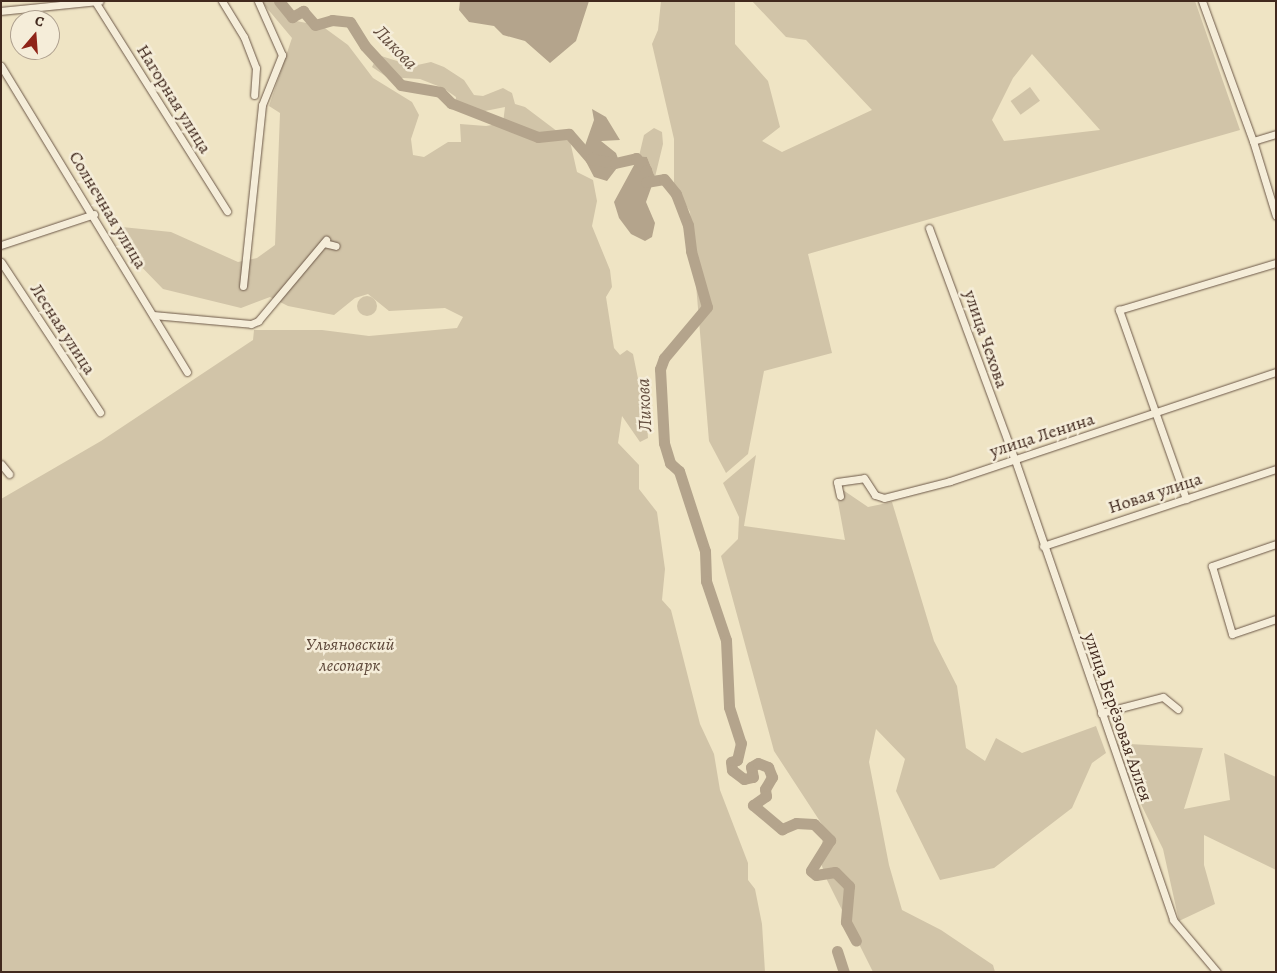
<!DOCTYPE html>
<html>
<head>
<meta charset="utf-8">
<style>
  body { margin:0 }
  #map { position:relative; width:1277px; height:973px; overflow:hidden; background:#efe4c4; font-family:Alegreya,serif }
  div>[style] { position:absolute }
  .green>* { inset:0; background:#d1c4a8; transform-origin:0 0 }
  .round { border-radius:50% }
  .water>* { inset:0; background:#b4a48c }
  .river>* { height:11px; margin:-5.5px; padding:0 5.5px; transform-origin:5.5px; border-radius:5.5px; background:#b4a48c }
  .roads { filter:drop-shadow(0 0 1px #6c5848) drop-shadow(0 0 1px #6c5848) }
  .minor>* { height:7px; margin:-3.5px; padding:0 3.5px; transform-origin:3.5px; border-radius:3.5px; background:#f5edd9 }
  span { translate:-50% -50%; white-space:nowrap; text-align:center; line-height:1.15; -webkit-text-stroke:5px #f5edd9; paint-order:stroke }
  .street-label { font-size:18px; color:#41291e }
  .park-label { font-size:18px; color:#5e483a; font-style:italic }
  .water-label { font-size:19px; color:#644e3f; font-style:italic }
  .frame { position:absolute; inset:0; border:2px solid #41291e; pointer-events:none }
  .north { position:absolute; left:10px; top:10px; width:50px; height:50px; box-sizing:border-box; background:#f5edd9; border:1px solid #ad9f8e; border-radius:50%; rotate:18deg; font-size:14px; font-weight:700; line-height:20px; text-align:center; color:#41291e }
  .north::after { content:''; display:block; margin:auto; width:18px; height:22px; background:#8f2418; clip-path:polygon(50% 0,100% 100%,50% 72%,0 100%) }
</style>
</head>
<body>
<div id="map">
  <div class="green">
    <i style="clip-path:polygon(261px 1px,276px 1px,291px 20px,322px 26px,348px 45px,373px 78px,412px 102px,419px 115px,411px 139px,413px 155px,424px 157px,448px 142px,461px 142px,460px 124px,486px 126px,503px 123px,505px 107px,480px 112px,455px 110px,456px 97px,443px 88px,420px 79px,387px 77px,372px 67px,378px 55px,413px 66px,431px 62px,444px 67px,464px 80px,474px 95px,483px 96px,503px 88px,512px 93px,515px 104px,525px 107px,570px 141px,577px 172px,593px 180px,597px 201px,592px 226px,610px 270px,612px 287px,606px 297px,614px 348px,620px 355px,627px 350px,633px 354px,647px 423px,648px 438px,640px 442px,622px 416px,618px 443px,639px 465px,639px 489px,657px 512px,665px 569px,662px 600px,671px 610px,700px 724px,714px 754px,720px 790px,748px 863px,748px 880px,755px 889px,762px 924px,765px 972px,1px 972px,1px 499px,101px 441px,253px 340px,254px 330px,322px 330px,369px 336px,457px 328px,463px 317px,445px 308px,389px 311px,368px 294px,355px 298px,334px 315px,288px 306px,270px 297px,241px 308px,163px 289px,131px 256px,122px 227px,171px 232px,238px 262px,257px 258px,275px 245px,280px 113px,269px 106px,292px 38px)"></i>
    <i style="clip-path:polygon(evenodd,661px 1px,735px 1px,735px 44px,768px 81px,780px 127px,762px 141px,782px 152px,872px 110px,806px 40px,786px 37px,752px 1px,1195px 1px,1240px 130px,808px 254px,832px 353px,764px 371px,748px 454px,726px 473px,709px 441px,690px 212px,674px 185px,674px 139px,652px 44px,658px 30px,661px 1px,1032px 54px,1100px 130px,1004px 141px,992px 120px,1013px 78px,1032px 54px)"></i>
    <i style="left:1030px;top:87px;width:17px;height:24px;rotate:54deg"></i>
    <i style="clip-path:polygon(654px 128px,662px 132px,663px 144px,655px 177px,647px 157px,639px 156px,644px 135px)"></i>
    <i class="round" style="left:357px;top:296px;width:20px;height:20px"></i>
    <i style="clip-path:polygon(756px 455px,744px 526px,845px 540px,836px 491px,843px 490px,868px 507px,892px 502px,934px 641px,957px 686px,966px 748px,985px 761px,996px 738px,1022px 753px,1096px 726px,1106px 753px,1092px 763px,1072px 808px,994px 868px,940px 880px,896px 791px,905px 759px,876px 729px,869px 762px,889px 865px,902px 910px,941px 930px,993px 965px,995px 972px,873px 972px,826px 878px,819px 857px,825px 829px,774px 751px,721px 556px,738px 539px,739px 517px,723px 483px)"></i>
    <i style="clip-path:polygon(1111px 743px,1203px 748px,1184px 809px,1230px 800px,1224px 753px,1276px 777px,1276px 870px,1204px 835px,1204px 865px,1215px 904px,1179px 921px,1163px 849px)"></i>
  </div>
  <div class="water">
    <i style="clip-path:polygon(460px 1px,589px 1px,576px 41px,550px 63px,525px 41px,503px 35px,494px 26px,469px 22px,459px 10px)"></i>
    <i style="clip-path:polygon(592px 109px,606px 117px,620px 140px,601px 141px,616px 153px,620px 164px,607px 181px,594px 177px,582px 154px,594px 120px)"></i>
    <i style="clip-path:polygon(639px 156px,647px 157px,655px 177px,646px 202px,655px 223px,652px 237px,645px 241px,631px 234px,619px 218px,614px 202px)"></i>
  </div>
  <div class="river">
    <i style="left:279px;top:1px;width:21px;rotate:51deg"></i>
    <i style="left:292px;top:17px;width:13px;rotate:-29deg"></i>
    <i style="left:303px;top:11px;width:18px;rotate:49deg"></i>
    <i style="left:315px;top:25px;width:18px;rotate:-16deg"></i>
    <i style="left:332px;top:20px;width:18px;rotate:6deg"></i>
    <i style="left:350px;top:22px;width:28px;rotate:58deg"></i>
    <i style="left:365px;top:46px;width:53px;rotate:47.3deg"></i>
    <i style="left:401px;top:85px;width:40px;rotate:10deg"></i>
    <i style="left:440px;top:92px;width:16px;rotate:45deg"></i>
    <i style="left:451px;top:103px;width:93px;rotate:21.3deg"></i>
    <i style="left:538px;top:137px;width:31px;rotate:-6deg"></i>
    <i style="left:569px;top:134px;width:33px;rotate:49deg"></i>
    <i style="left:591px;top:159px;width:24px;rotate:9deg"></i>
    <i style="left:615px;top:163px;width:22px;rotate:-13deg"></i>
    <i style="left:636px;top:158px;width:16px;rotate:50deg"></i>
    <i style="left:646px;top:170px;width:12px;rotate:90deg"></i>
    <i style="left:646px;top:182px;width:18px;rotate:-9deg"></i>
    <i style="left:664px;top:179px;width:19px;rotate:51deg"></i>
    <i style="left:676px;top:194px;width:33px;rotate:69deg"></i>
    <i style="left:688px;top:225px;width:26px;rotate:83deg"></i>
    <i style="left:691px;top:251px;width:58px;rotate:74.1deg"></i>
    <i style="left:707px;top:307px;width:67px;rotate:130.1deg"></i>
    <i style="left:664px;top:358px;width:12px;rotate:110deg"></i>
    <i style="left:660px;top:369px;width:74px;rotate:86.9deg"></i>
    <i style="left:664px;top:443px;width:21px;rotate:73deg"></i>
    <i style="left:670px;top:463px;width:12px;rotate:42deg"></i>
    <i style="left:679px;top:471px;width:84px;rotate:72deg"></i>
    <i style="left:705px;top:551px;width:30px;rotate:88deg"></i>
    <i style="left:706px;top:581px;width:62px;rotate:71.3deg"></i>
    <i style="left:726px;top:640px;width:67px;rotate:87.4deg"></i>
    <i style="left:729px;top:707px;width:38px;rotate:72deg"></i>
    <i style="left:741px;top:743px;width:17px;rotate:103deg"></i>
    <i style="left:737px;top:760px;width:6px;rotate:162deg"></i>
    <i style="left:731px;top:762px;width:8px;rotate:83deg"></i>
    <i style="left:732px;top:770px;width:15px;rotate:37deg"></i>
    <i style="left:744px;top:779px;width:9px;rotate:-13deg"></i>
    <i style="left:753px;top:777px;width:10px;rotate:-101deg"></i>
    <i style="left:751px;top:767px;width:8px;rotate:-30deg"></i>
    <i style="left:758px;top:763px;width:11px;rotate:22deg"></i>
    <i style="left:768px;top:767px;width:11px;rotate:68deg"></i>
    <i style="left:772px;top:777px;width:14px;rotate:120deg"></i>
    <i style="left:765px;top:789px;width:7px;rotate:82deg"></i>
    <i style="left:766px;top:796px;width:16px;rotate:145deg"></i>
    <i style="left:753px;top:805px;width:38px;rotate:40deg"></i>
    <i style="left:782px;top:829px;width:15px;rotate:-23deg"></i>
    <i style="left:796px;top:823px;width:18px;rotate:3deg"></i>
    <i style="left:814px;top:824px;width:23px;rotate:45deg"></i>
    <i style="left:830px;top:840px;width:36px;rotate:122deg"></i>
    <i style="left:811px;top:871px;width:6px;rotate:39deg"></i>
    <i style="left:816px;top:875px;width:19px;rotate:-9deg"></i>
    <i style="left:835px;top:872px;width:20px;rotate:45deg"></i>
    <i style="left:849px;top:886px;width:36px;rotate:95deg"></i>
    <i style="left:846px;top:922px;width:21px;rotate:62deg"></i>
    <i style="left:837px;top:951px;width:22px;rotate:72deg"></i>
  </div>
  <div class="roads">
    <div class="minor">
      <i style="left:222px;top:1px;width:42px;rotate:58.6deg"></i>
      <i style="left:244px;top:37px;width:33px;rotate:69deg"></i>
      <i style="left:256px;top:68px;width:27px;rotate:94deg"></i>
      <i style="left:1202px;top:1px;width:149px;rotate:70deg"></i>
      <i style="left:1253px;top:141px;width:78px;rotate:73deg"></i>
      <i style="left:96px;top:3px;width:246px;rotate:57.8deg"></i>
      <i style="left:1px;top:11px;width:99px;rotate:-5.8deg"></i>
      <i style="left:1px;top:66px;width:358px;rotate:58.7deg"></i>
      <i style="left:1253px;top:141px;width:24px;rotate:-17deg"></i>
      <i style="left:929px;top:228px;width:247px;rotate:69.7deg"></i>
      <i style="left:1015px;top:460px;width:486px;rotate:71deg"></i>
      <i style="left:1173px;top:920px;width:68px;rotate:49.8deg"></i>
      <i style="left:324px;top:243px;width:12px;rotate:14deg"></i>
      <i style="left:1px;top:245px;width:98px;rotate:-18.4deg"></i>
      <i style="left:1px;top:262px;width:180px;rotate:56.6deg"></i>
      <i style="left:243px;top:286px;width:182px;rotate:-84deg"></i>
      <i style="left:262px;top:105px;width:54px;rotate:-68.2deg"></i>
      <i style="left:282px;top:55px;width:59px;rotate:-114deg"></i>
      <i style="left:153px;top:315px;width:98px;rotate:5.2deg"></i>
      <i style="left:251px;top:324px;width:8px;rotate:-23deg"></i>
      <i style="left:258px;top:321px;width:106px;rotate:-50deg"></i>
      <i style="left:1px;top:464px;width:13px;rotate:51deg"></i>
      <i style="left:840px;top:496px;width:14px;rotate:-102deg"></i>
      <i style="left:837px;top:482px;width:27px;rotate:-8deg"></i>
      <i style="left:864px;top:478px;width:20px;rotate:57deg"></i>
      <i style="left:875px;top:495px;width:9px;rotate:18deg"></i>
      <i style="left:884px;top:498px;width:68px;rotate:-14.4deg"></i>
      <i style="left:950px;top:481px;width:344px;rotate:-18.5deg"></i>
      <i style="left:1186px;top:499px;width:201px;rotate:-109.5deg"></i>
      <i style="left:1119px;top:310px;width:164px;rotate:-16.7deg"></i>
      <i style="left:1276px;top:544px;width:68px;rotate:161deg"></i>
      <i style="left:1212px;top:566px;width:71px;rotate:73.6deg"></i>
      <i style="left:1232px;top:634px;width:46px;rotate:-18.8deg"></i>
      <i style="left:1043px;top:546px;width:245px;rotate:-18.3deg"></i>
      <i style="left:1101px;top:713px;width:64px;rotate:-14.5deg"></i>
      <i style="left:1163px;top:697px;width:19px;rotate:39deg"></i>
    </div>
  </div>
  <div class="street-label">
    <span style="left:174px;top:99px;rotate:58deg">Нагорная улица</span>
    <span style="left:108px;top:210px;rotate:59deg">Солнечная улица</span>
    <span style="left:63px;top:329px;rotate:57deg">Лесная улица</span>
    <span style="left:986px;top:339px;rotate:71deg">улица Чехова</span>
    <span style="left:1042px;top:435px;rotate:-18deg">улица Ленина</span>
    <span style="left:1155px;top:493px;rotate:-18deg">Новая улица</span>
    <span style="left:1118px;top:717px;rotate:71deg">улица Берёзовая Аллея</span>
  </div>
  <div class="park-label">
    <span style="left:350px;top:655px">Ульяновский<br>лесопарк</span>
  </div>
  <div class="water-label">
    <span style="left:395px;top:48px;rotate:46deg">Ликова</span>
    <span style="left:645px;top:405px;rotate:-93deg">Ликова</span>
  </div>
  <div class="frame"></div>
  <div class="north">С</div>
</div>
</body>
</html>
